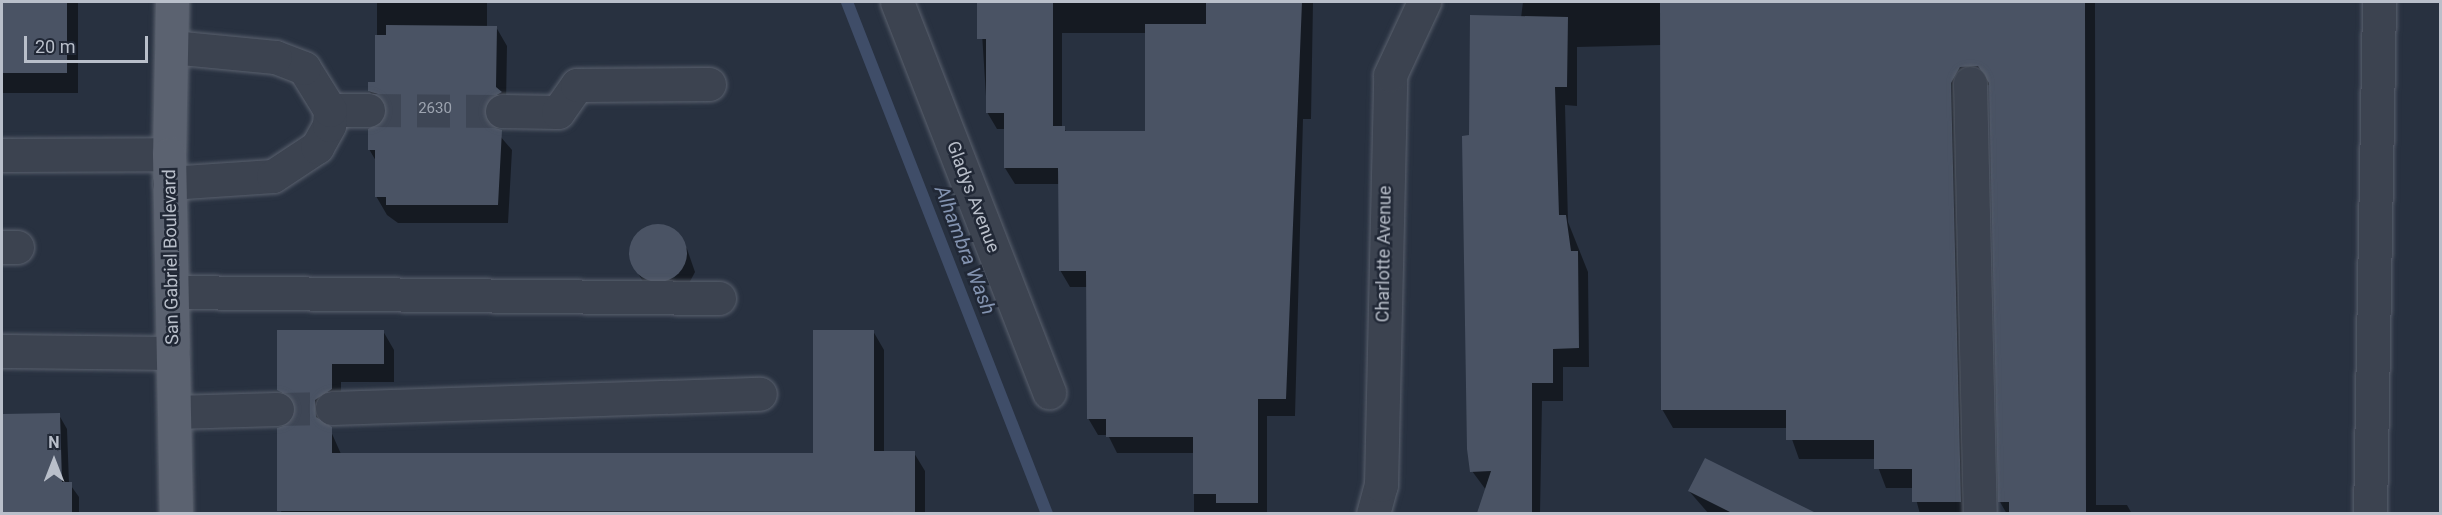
<!DOCTYPE html>
<html>
<head>
<meta charset="utf-8">
<style>
  body { margin:0 }
  #map { position:relative; width:2442px; height:515px; overflow:hidden; background:#283140; font-family:Roboto,sans-serif }
  div>[style] { position:absolute }
  .shadow>* { inset:0; background:#0007; transform-origin:0 0 }
  .stream>* { height:12px; margin:-6px; padding:0 6px; transform-origin:6px; border-radius:6px; background:#3f4d68 }
  .building>* { inset:0; background:#4a5364; transform-origin:0 0 }
  .round { border-radius:50% }
  .minor-tunnel>* { height:33px; margin-top:-16.5px; transform-origin:0; background:repeating-linear-gradient(90deg,#3e4655 0 33px,transparent 0 49px) }
  .roads { filter:drop-shadow(0 0 2px #5a616e) drop-shadow(0 0 2px #5a616e) }
  .minor>* { height:33px; margin:-16.5px; padding:0 16.5px; transform-origin:16.5px; border-radius:16.5px; background:#3c4350 }
  .major>* { height:33px; margin:-16.5px; padding:0 16.5px; transform-origin:16.5px; border-radius:16.5px; background:#5b6270 }
  span { translate:-50% -50%; white-space:nowrap; text-align:center; line-height:1.15; -webkit-text-stroke:5px #212836; paint-order:stroke }
  .number-label { font-size:15px; color:#9da4b0 }
  .number-label span { -webkit-text-stroke-width:0 }
  .street-label { font-size:18px; color:#b9bfca }
  .water-label { font-size:20px; color:#8393b0; font-style:italic }
  .frame { position:absolute; inset:0; border:3px solid #b9bfca; pointer-events:none }
  .north { position:absolute; left:24px; top:431px; width:60px; height:60px; -webkit-text-stroke:4px #212836; paint-order:stroke; rotate:0deg; font-size:16px; font-weight:700; line-height:24px; text-align:center; color:#b9bfca }
  .north::after { content:''; display:block; margin:auto; width:21px; height:27px; background:#b9bfca; clip-path:polygon(50% 0,100% 100%,50% 72%,0 100%) }
  .scale { position:absolute; left:24px; top:36px; width:124px; height:27px; box-sizing:border-box; border:3px solid #b9bfca; border-top:0; padding-left:8px; font-size:18px; line-height:21px; white-space:nowrap; color:#b9bfca; -webkit-text-stroke:4px #212836; paint-order:stroke }
</style>
</head>
<body>
<div id="map">
  <div class="shadow">
    <i style="left:2px;top:2px;width:76px;height:91px"></i>
    <i style="clip-path:polygon(377px 2px,487px 2px,487px 27px,496px 27px,507px 46px,506px 104px,494px 129px,512px 150px,508px 223px,398px 223px,387px 215px,376px 196px,376px 161px,369px 149px,388px 112px,369px 91px,377px 84px)"></i>
    <i style="clip-path:polygon(evenodd,980px 2px,1313px 2px,1311px 119px,1303px 119px,1295px 416px,1267px 416px,1267px 514px,1194px 514px,1194px 453px,1117px 453px,1108px 435px,1098px 435px,1088px 418px,1088px 287px,1070px 287px,1060px 270px,1059px 184px,1015px 184px,1005px 168px,1005px 129px,997px 129px,987px 112px,980px 2px,1062px 33px,1147px 33px,1147px 132px,1067px 132px,1062px 127px,1062px 33px)"></i>
    <i style="clip-path:polygon(1523px 2px,2095px 2px,2096px 505px,2127px 505px,2132px 514px,2007px 514px,2000px 502px,1990px 85px,1970px 86px,1971px 514px,1920px 514px,1913px 488px,1886px 488px,1875px 459px,1799px 459px,1788px 428px,1673px 428px,1662px 409px,1661px 45px,1577px 47px,1577px 106px,1565px 105px,1568px 222px,1588px 272px,1589px 367px,1563px 367px,1563px 401px,1542px 401px,1540px 514px,1479px 514px,1486px 490px,1472px 471px,1470px 136px,1521px 18px)"></i>
    <i style="clip-path:polygon(662px 226px,679px 235px,687px 249px,695px 272px,686px 289px,646px 287px,638px 273px,631px 250px,639px 233px)"></i>
    <i style="clip-path:polygon(383px 331px,394px 350px,394px 382px,341px 382px,341px 408px,325px 418px,341px 454px,814px 454px,873px 331px,884px 350px,884px 453px,914px 453px,925px 471px,925px 514px,281px 514px,288px 426px,296px 412px,279px 390px)"></i>
    <i style="clip-path:polygon(59px 415px,67px 429px,69px 483px,79px 497px,79px 514px,2px 514px,2px 416px)"></i>
    <i style="clip-path:polygon(1706px 460px,1813px 514px,1709px 514px,1689px 491px)"></i>
  </div>
  <div class="stream">
    <i style="left:847px;top:2px;width:550px;rotate:68.66deg"></i>
  </div>
  <div class="building">
    <i style="left:2px;top:2px;width:65px;height:71px"></i>
    <i style="clip-path:polygon(977px 2px,1053px 2px,1053px 126px,1065px 126px,1065px 131px,1145px 131px,1145px 24px,1206px 24px,1206px 2px,1302px 2px,1286px 399px,1258px 399px,1258px 503px,1216px 503px,1216px 494px,1193px 494px,1193px 437px,1106px 437px,1106px 419px,1087px 419px,1086px 271px,1059px 271px,1058px 168px,1004px 168px,1004px 113px,986px 113px,986px 39px,977px 39px)"></i>
    <i style="clip-path:polygon(1660px 2px,2085px 2px,2086px 513px,2009px 513px,2009px 502px,1998px 502px,1989px 83px,1978px 66px,1960px 67px,1951px 83px,1961px 502px,1912px 502px,1912px 469px,1874px 469px,1874px 440px,1786px 440px,1786px 410px,1661px 410px)"></i>
    <i style="clip-path:polygon(1470px 15px,1568px 17px,1567px 87px,1555px 87px,1559px 215px,1566px 215px,1571px 251px,1578px 251px,1579px 348px,1553px 349px,1553px 383px,1532px 383px,1532px 513px,1477px 513px,1491px 471px,1470px 472px,1467px 449px,1462px 136px,1469px 135px)"></i>
    <i style="clip-path:polygon(386px 25px,497px 26px,496px 87px,502px 92px,486px 101px,483px 111px,492px 127px,502px 130px,498px 205px,386px 205px,386px 197px,375px 197px,375px 150px,368px 150px,368px 129px,384px 120px,387px 109px,378px 94px,368px 91px,368px 82px,375px 82px,375px 35px,386px 35px)"></i>
    <i class="round" style="left:629px;top:224px;width:58px;height:58px"></i>
    <i style="clip-path:polygon(277px 330px,384px 330px,384px 364px,332px 364px,332px 389px,315px 400px,316px 417px,332px 427px,332px 453px,813px 453px,813px 330px,874px 330px,874px 451px,915px 451px,915px 512px,277px 511px,277px 428px,287px 425px,296px 409px,293px 399px,277px 390px)"></i>
    <i style="clip-path:polygon(60px 413px,62px 482px,72px 482px,72px 513px,2px 513px,2px 414px)"></i>
    <i style="clip-path:polygon(1705px 458px,1816px 513px,1732px 513px,1688px 491px)"></i>
  </div>
  <div class="minor-tunnel">
    <i style="left:368px;top:110px;width:134px;rotate:0.4deg"></i>
    <i style="left:277px;top:409px;width:55px;rotate:-1deg"></i>
  </div>
  <div class="roads">
    <div class="minor">
      <i style="left:897px;top:2px;width:419px;rotate:68.7deg"></i>
      <i style="left:1970px;top:83px;width:431px;rotate:88.7deg"></i>
      <i style="left:330px;top:110px;width:38px"></i>
      <i style="left:502px;top:111px;width:56px;rotate:1deg"></i>
      <i style="left:558px;top:112px;width:33px;rotate:-55deg"></i>
      <i style="left:577px;top:85px;width:132px;rotate:-0.4deg"></i>
      <i style="left:2px;top:155px;width:167px;rotate:-0.3deg"></i>
      <i style="left:169px;top:183px;width:104px;rotate:-3.9deg"></i>
      <i style="left:273px;top:176px;width:53px;rotate:-33.4deg"></i>
      <i style="left:317px;top:147px;width:25px;rotate:-61deg"></i>
      <i style="left:329px;top:125px;width:15px;rotate:-86deg"></i>
      <i style="left:330px;top:110px;width:49px;rotate:-121.8deg"></i>
      <i style="left:304px;top:68px;width:31px;rotate:-159deg"></i>
      <i style="left:275px;top:57px;width:104px;rotate:-174.5deg"></i>
      <i style="left:2px;top:247px;width:15px"></i>
      <i style="left:172px;top:292px;width:547px;rotate:0.63deg"></i>
      <i style="left:2px;top:351px;width:171px;rotate:0.7deg"></i>
      <i style="left:332px;top:408px;width:428px;rotate:-1.9deg"></i>
      <i style="left:174px;top:412px;width:103px;rotate:-1.7deg"></i>
      <i style="left:1373px;top:514px;width:30px;rotate:-75deg"></i>
      <i style="left:1381px;top:485px;width:410px;rotate:-88.7deg"></i>
      <i style="left:1390px;top:75px;width:81px;rotate:-65deg"></i>
      <i style="left:2370px;top:514px;width:512px;rotate:-88.99deg"></i>
    </div>
    <div class="major">
      <i style="left:172px;top:2px;width:152px;rotate:91.1deg"></i>
      <i style="left:169px;top:154px;width:360px;rotate:88.9deg"></i>
    </div>
  </div>
  <div class="number-label">
    <span style="left:435px;top:109px">2630</span>
  </div>
  <div class="street-label">
    <span style="left:973px;top:197px;rotate:69deg">Gladys Avenue</span>
    <span style="left:1384px;top:254px;rotate:-89deg">Charlotte Avenue</span>
    <span style="left:171px;top:257px;rotate:-91deg">San Gabriel Boulevard</span>
  </div>
  <div class="water-label">
    <span style="left:965px;top:250px;rotate:69deg">Alhambra Wash</span>
  </div>
  <div class="frame"></div>
  <div class="north">N</div>
  <div class="scale">20 m</div>
</div>
</body>
</html>
